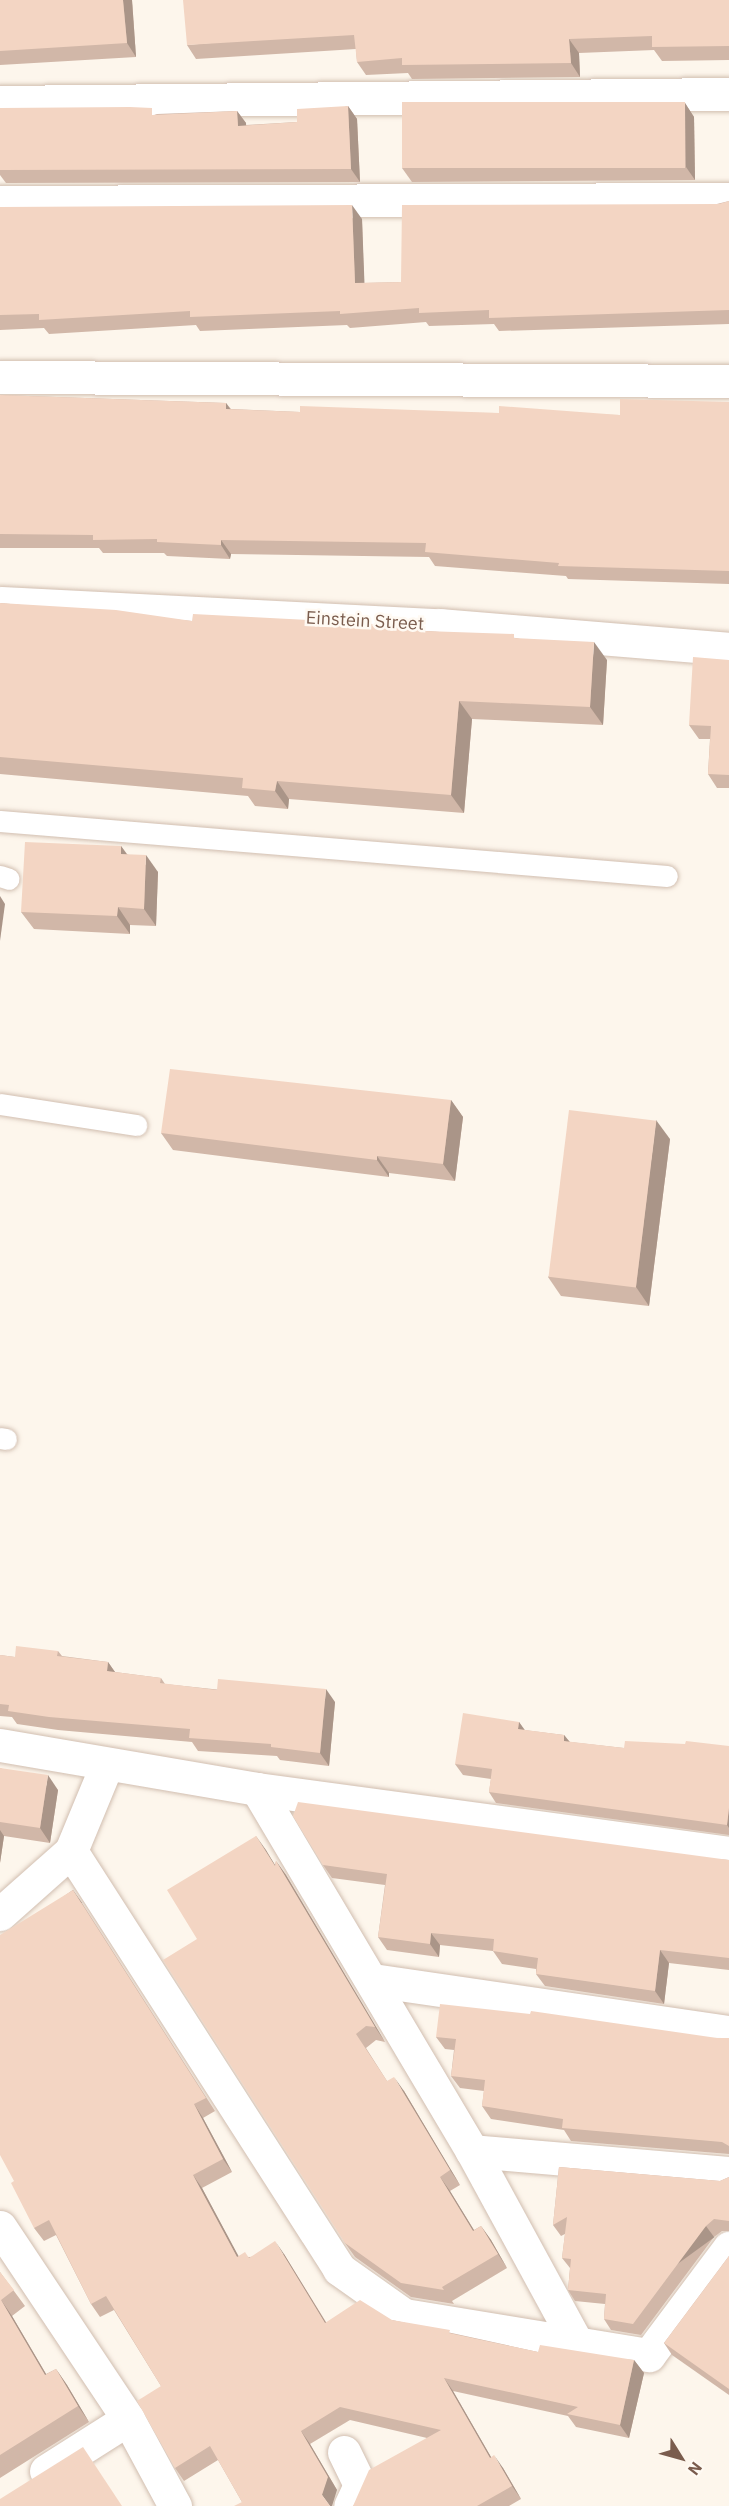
<!DOCTYPE html>
<html>
<head>
<meta charset="utf-8">
<style>
  body { margin:0 }
  #map { position:relative; width:729px; height:2506px; overflow:hidden; background:#fdf6ec; font-family:"IBM Plex Sans",sans-serif }
  div>[style] { position:absolute }
  .roads { filter:drop-shadow(0 0 2px #d1beb0) drop-shadow(0 0 2px #d1beb0) }
  .lane>* { height:21px; margin:-10.5px; padding:0 10.5px; transform-origin:10.5px; border-radius:10.5px; background:#fff }
  .street>* { height:33px; margin:-16.5px; padding:0 16.5px; transform-origin:16.5px; border-radius:16.5px; background:#fff }
  .secondary>* { height:33px; margin:-16.5px; padding:0 16.5px; transform-origin:16.5px; border-radius:16.5px; background:#fff }
  .wall>* { inset:0; background:#d1b7a8 }
  .shaded-wall>* { inset:0; background:#aa9588; transform-origin:0 0 }
  .building>* { inset:0; background:#f3d5c3; transform-origin:0 0 }
  span { translate:-50% -50%; white-space:nowrap; text-align:center; line-height:1.15; -webkit-text-stroke:5px #fffaf3; paint-order:stroke }
  .street-label { font-size:18px; color:#7a5c4d }
  .north { position:absolute; left:651px; top:2428px; width:60px; height:60px; -webkit-text-stroke:4px #fffaf3; paint-order:stroke; rotate:127deg; font-size:16px; font-weight:700; line-height:24px; text-align:center; color:#7a5c4d }
  .north::after { content:''; display:block; margin:auto; width:21px; height:27px; background:#7a5c4d; clip-path:polygon(50% 0,100% 100%,50% 72%,0 100%) }
</style>
</head>
<body>
<div id="map">
  <div class="roads">
    <div class="lane">
      <i style="left:0;top:821px;width:669px;rotate:4.71deg"></i>
      <i style="left:0;top:876px;width:9px;rotate:18deg"></i>
      <i style="left:0;top:1104px;width:138px;rotate:8.8deg"></i>
      <i style="left:0;top:1438px;width:6px;rotate:9deg"></i>
    </div>
    <div class="street">
      <i style="left:0;top:102px;width:729px;rotate:-0.63deg"></i>
      <i style="left:0;top:202px;width:729px;rotate:-0.24deg"></i>
      <i style="left:0;top:377px;width:729px;rotate:0.31deg"></i>
      <i style="left:0;top:603px;width:441px;rotate:2.9deg"></i>
      <i style="left:440px;top:625px;width:290px;rotate:4.7deg"></i>
      <i style="left:0;top:1745px;width:261px;rotate:9.7deg"></i>
      <i style="left:257px;top:1789px;width:476px;rotate:7.7deg"></i>
      <i style="left:107px;top:1764px;width:94px;rotate:112.5deg"></i>
      <i style="left:71px;top:1851px;width:497px;rotate:57.3deg"></i>
      <i style="left:339px;top:2269px;width:80px;rotate:35.3deg"></i>
      <i style="left:404px;top:2315px;width:248px;rotate:9.3deg"></i>
      <i style="left:649px;top:2355px;width:134px;rotate:-53.2deg"></i>
      <i style="left:257px;top:1789px;width:421px;rotate:59.3deg"></i>
      <i style="left:472px;top:2151px;width:217px;rotate:61.4deg"></i>
      <i style="left:0;top:1914px;width:95px;rotate:-41.6deg"></i>
      <i style="left:372px;top:1980px;width:361px;rotate:8.3deg"></i>
      <i style="left:472px;top:2151px;width:258px;rotate:4.9deg"></i>
      <i style="left:344px;top:2452px;width:37px;rotate:64deg"></i>
      <i style="left:360px;top:2485px;width:23px;rotate:115deg"></i>
      <i style="left:46px;top:2471px;width:97px;rotate:-32.4deg"></i>
    </div>
    <div class="secondary">
      <i style="left:0;top:2227px;width:231px;rotate:56.3deg"></i>
      <i style="left:128px;top:2419px;width:99px;rotate:61.6deg"></i>
    </div>
  </div>
  <div class="wall">
    <i style="clip-path:polygon(0 0,132px 0,136px 57px,0 65px)"></i>
    <i style="clip-path:polygon(729px 0,729px 60px,662px 61px,654px 50px,579px 53px,580px 77px,412px 79px,408px 73px,366px 75px,357px 62px,356px 49px,196px 59px,187px 45px)"></i>
    <i style="clip-path:polygon(685px 103px,694px 117px,695px 180px,412px 182px,402px 168px)"></i>
    <i style="clip-path:polygon(348px 106px,357px 119px,360px 182px,6px 183px,0 175px,0 170px,157px 114px,237px 111px,246px 123px,246px 125px,297px 122px)"></i>
    <i style="clip-path:polygon(729px 201px,729px 324px,499px 331px,494px 324px,429px 326px,426px 322px,350px 328px,347px 325px,200px 331px,196px 325px,49px 334px,44px 328px,0 330px,0 207px,362px 219px,364px 283px,401px 282px)"></i>
    <i style="clip-path:polygon(0 395px,226px 403px,231px 409px,300px 412px,499px 413px,620px 415px,729px 402px,729px 584px,568px 579px,566px 576px,435px 566px,429px 557px,231px 554px,230px 559px,167px 556px,164px 553px,103px 553px,99px 548px,0 548px)"></i>
    <i style="clip-path:polygon(0 603px,192px 621px,427px 631px,516px 638px,607px 660px,603px 725px,472px 719px,464px 813px,289px 799px,288px 809px,255px 806px,248px 796px,0 774px)"></i>
    <i style="clip-path:polygon(729px 660px,729px 788px,717px 788px,708px 774px,710px 739px,699px 739px,689px 725px)"></i>
    <i style="clip-path:polygon(121px 846px,127px 854px,158px 872px,156px 926px,130px 925px,130px 934px,34px 929px,21px 912px)"></i>
    <i style="clip-path:polygon(451px 1100px,463px 1117px,455px 1181px,389px 1173px,389px 1177px,173px 1150px,161px 1133px)"></i>
    <i style="clip-path:polygon(670px 1139px,649px 1306px,561px 1296px,548px 1277px)"></i>
    <i style="clip-path:polygon(58px 1651px,62px 1656px,108px 1662px,115px 1672px,161px 1678px,165px 1684px,335px 1702px,329px 1766px,280px 1760px,277px 1756px,198px 1751px,192px 1742px,58px 1730px,17px 1724px,12px 1717px,0 1716px,0 1655px,15px 1657px)"></i>
    <i style="clip-path:polygon(519px 1722px,524px 1730px,564px 1735px,570px 1742px,624px 1748px,729px 1746px,729px 1835px,496px 1803px,489px 1792px,491px 1779px,463px 1775px,455px 1764px)"></i>
    <i style="clip-path:polygon(0 1768px,58px 1790px,50px 1843px,4px 1836px,0 1863px)"></i>
    <i style="clip-path:polygon(256px 1836px,275px 1865px,276px 1861px,286px 1875px,385px 2042px,376px 2040px,366px 2048px,387px 2081px,404px 2091px,460px 2185px,450px 2191px,474px 2230px,481px 2226px,491px 2240px,507px 2268px,452px 2301px,454px 2304px,411px 2297px,355px 2257px,345px 2243px,197px 1939px)"></i>
    <i style="clip-path:polygon(718px 1859px,729px 1860px,729px 1970px,669px 1963px,664px 2004px,545px 1986px,536px 1974px,536px 1969px,502px 1964px,493px 1951px,440px 1945px,439px 1957px,387px 1950px,378px 1937px,385px 1885px,332px 1878px,323px 1865px)"></i>
    <i style="clip-path:polygon(82px 1903px,215px 2111px,203px 2118px,232px 2172px,202px 2188px,238px 2256px,249px 2257px,284px 2254px,326px 2322px,392px 2320px,538px 2352px,634px 2360px,644px 2373px,629px 2438px,576px 2427px,568px 2416px,453px 2391px,491px 2457px,503px 2468px,521px 2499px,509px 2506px,353px 2506px,427px 2438px,350px 2420px,310px 2444px,337px 2490px,242px 2502px,218px 2460px,184px 2481px,175px 2468px,161px 2386px,114px 2310px,100px 2317px,91px 2304px,56px 2235px,44px 2241px,34px 2228px)"></i>
    <i style="clip-path:polygon(436px 2037px,729px 2038px,729px 2154px,571px 2141px,564px 2130px,491px 2119px,482px 2106px,484px 2091px,460px 2088px,451px 2076px,454px 2050px,445px 2049px)"></i>
    <i style="clip-path:polygon(559px 2167px,720px 2181px,729px 2177px,729px 2231px,722px 2231px,714px 2237px,641px 2335px,611px 2330px,604px 2319px,605px 2304px,575px 2301px,568px 2290px,570px 2268px,562px 2258px,565px 2234px,561px 2236px,553px 2225px)"></i>
    <i style="clip-path:polygon(729px 2256px,729px 2395px,672px 2355px,664px 2343px)"></i>
    <i style="clip-path:polygon(0 2272px,25px 2306px,12px 2316px,46px 2374px,56px 2369px,67px 2385px,89px 2422px,0 2478px)"></i>
  </div>
  <div class="shaded-wall">
    <i style="clip-path:polygon(123px 0,132px 0,136px 57px,127px 43px)"></i>
    <i style="clip-path:polygon(569px 39px,579px 53px,580px 77px,571px 63px)"></i>
    <i style="clip-path:polygon(685px 103px,694px 117px,695px 180px,686px 167px)"></i>
    <i style="clip-path:polygon(348px 106px,357px 119px,360px 182px,351px 169px)"></i>
    <i style="clip-path:polygon(237px 111px,246px 123px,247px 139px,238px 126px)"></i>
    <i style="clip-path:polygon(352px 205px,362px 219px,365px 297px,355px 283px)"></i>
    <i style="clip-path:polygon(226px 403px,235px 416px,226px 409px)"></i>
    <i style="clip-path:polygon(221px 540px,231px 554px,230px 559px,221px 545px)"></i>
    <i style="clip-path:polygon(594px 642px,607px 660px,603px 725px,590px 707px)"></i>
    <i style="clip-path:polygon(459px 701px,472px 719px,464px 813px,451px 795px)"></i>
    <i style="clip-path:polygon(277px 781px,289px 799px,288px 809px,275px 791px)"></i>
    <i style="clip-path:polygon(121px 846px,133px 863px,121px 854px)"></i>
    <i style="clip-path:polygon(146px 855px,158px 872px,156px 926px,144px 909px)"></i>
    <i style="clip-path:polygon(0 896px,5px 904px,0 941px)"></i>
    <i style="clip-path:polygon(118px 907px,130px 925px,130px 934px,117px 916px)"></i>
    <i style="clip-path:polygon(451px 1100px,463px 1117px,455px 1181px,443px 1164px)"></i>
    <i style="clip-path:polygon(656px 1120px,670px 1139px,649px 1306px,636px 1287px)"></i>
    <i style="clip-path:polygon(377px 1156px,389px 1173px,389px 1177px,377px 1160px)"></i>
    <i style="clip-path:polygon(108px 1662px,117px 1675px,107px 1671px)"></i>
    <i style="clip-path:polygon(326px 1689px,335px 1702px,329px 1766px,320px 1753px)"></i>
    <i style="clip-path:polygon(519px 1722px,527px 1733px,518px 1729px)"></i>
    <i style="clip-path:polygon(564px 1735px,572px 1745px,564px 1741px)"></i>
    <i style="clip-path:polygon(48px 1775px,58px 1790px,50px 1843px,40px 1828px)"></i>
    <i style="clip-path:polygon(729px 1808px,729px 1828px,727px 1825px)"></i>
    <i style="clip-path:polygon(0 1830px,4px 1836px,0 1863px)"></i>
    <i style="clip-path:polygon(256px 1836px,266px 1850px,284px 1880px,275px 1866px)"></i>
    <i style="clip-path:polygon(276px 1861px,286px 1875px,385px 2042px,375px 2027px)"></i>
    <i style="left:73px;top:1890px;width:16px;height:247px;rotate:55deg"></i>
    <i style="clip-path:polygon(431px 1933px,440px 1945px,439px 1957px,430px 1944px)"></i>
    <i style="clip-path:polygon(660px 1950px,669px 1963px,664px 2004px,655px 1991px)"></i>
    <i style="clip-path:polygon(394px 2077px,404px 2091px,460px 2185px,450px 2170px)"></i>
    <i style="clip-path:polygon(194px 2104px,203px 2118px,232px 2172px,223px 2159px)"></i>
    <i style="clip-path:polygon(193px 2175px,202px 2188px,246px 2270px,237px 2257px)"></i>
    <i style="clip-path:polygon(440px 2177px,450px 2191px,483px 2245px,473px 2231px)"></i>
    <i style="clip-path:polygon(481px 2226px,491px 2240px,507px 2268px,498px 2254px)"></i>
    <i style="left:706px;top:2226px;width:14px;height:122px;rotate:54deg"></i>
    <i style="clip-path:polygon(275px 2241px,284px 2254px,334px 2336px,325px 2323px)"></i>
    <i style="clip-path:polygon(1px 2300px,12px 2316px,56px 2391px,45px 2375px)"></i>
    <i style="clip-path:polygon(634px 2360px,644px 2373px,629px 2438px,620px 2425px)"></i>
    <i style="clip-path:polygon(56px 2369px,67px 2385px,89px 2422px,78px 2406px)"></i>
    <i style="clip-path:polygon(444px 2378px,453px 2391px,499px 2471px,490px 2458px)"></i>
    <i style="clip-path:polygon(301px 2431px,310px 2444px,337px 2490px,332px 2506px,330px 2506px,322px 2495px)"></i>
    <i style="clip-path:polygon(494px 2455px,503px 2468px,521px 2499px,512px 2486px)"></i>
  </div>
  <div class="building">
    <i style="clip-path:polygon(0 0,123px 0,127px 43px,0 51px)"></i>
    <i style="clip-path:polygon(183px 0,729px 0,729px 46px,652px 47px,652px 36px,569px 39px,571px 63px,402px 65px,402px 58px,357px 62px,354px 35px,187px 45px)"></i>
    <i style="left:402px;top:102px;width:283px;height:66px"></i>
    <i style="clip-path:polygon(348px 106px,351px 169px,0 170px,0 108px,130px 107px,152px 108px,152px 115px,237px 111px,238px 126px,297px 122px,297px 109px)"></i>
    <i style="clip-path:polygon(729px 201px,729px 310px,489px 318px,489px 310px,419px 313px,419px 308px,340px 314px,340px 311px,190px 317px,190px 311px,39px 320px,39px 314px,0 315px,0 207px,352px 205px,355px 283px,401px 282px,402px 205px,719px 204px)"></i>
    <i style="clip-path:polygon(0 395px,226px 403px,226px 409px,300px 412px,300px 406px,499px 413px,499px 406px,620px 415px,620px 399px,729px 402px,729px 571px,558px 566px,559px 563px,425px 552px,426px 543px,221px 540px,221px 545px,157px 542px,157px 539px,93px 540px,93px 535px,0 534px)"></i>
    <i style="clip-path:polygon(0 603px,116px 610px,192px 621px,193px 614px,347px 622px,425px 628px,425px 631px,514px 634px,514px 638px,594px 642px,590px 707px,459px 701px,451px 795px,277px 781px,275px 791px,242px 788px,243px 778px,0 757px)"></i>
    <i style="clip-path:polygon(693px 657px,729px 660px,729px 775px,708px 774px,711px 726px,689px 725px)"></i>
    <i style="clip-path:polygon(25px 842px,121px 846px,121px 854px,146px 855px,144px 909px,118px 907px,117px 916px,21px 912px)"></i>
    <i style="clip-path:polygon(170px 1069px,451px 1100px,443px 1164px,377px 1156px,377px 1160px,161px 1133px)"></i>
    <i style="left:569px;top:1110px;width:88px;height:168px;rotate:7deg"></i>
    <i style="clip-path:polygon(16px 1646px,58px 1651px,57px 1656px,108px 1662px,107px 1671px,161px 1678px,160px 1683px,217px 1690px,218px 1679px,326px 1689px,320px 1753px,271px 1747px,271px 1744px,189px 1738px,190px 1729px,49px 1717px,8px 1711px,9px 1705px,0 1704px,0 1655px,15px 1657px)"></i>
    <i style="clip-path:polygon(463px 1713px,519px 1722px,518px 1729px,564px 1735px,564px 1741px,624px 1748px,625px 1741px,685px 1744px,686px 1741px,729px 1746px,729px 1808px,727px 1825px,489px 1792px,492px 1769px,455px 1764px)"></i>
    <i style="clip-path:polygon(0 1768px,48px 1775px,40px 1828px,0 1822px)"></i>
    <i style="clip-path:polygon(298px 1802px,729px 1860px,729px 1958px,660px 1950px,655px 1991px,536px 1974px,538px 1958px,493px 1951px,494px 1939px,431px 1933px,430px 1944px,378px 1937px,387px 1874px,323px 1865px,293px 1816px)"></i>
    <i style="clip-path:polygon(256px 1836px,275px 1866px,276px 1861px,375px 2027px,366px 2026px,356px 2034px,387px 2081px,394px 2077px,450px 2170px,440px 2177px,473px 2231px,481px 2226px,498px 2254px,442px 2287px,444px 2290px,401px 2283px,345px 2243px,163px 1960px,197px 1939px,167px 1890px)"></i>
    <i style="clip-path:polygon(73px 1890px,206px 2098px,194px 2104px,223px 2159px,193px 2175px,237px 2257px,245px 2252px,249px 2258px,275px 2241px,325px 2323px,360px 2300px,392px 2320px,450px 2330px,449px 2333px,538px 2352px,540px 2345px,634px 2360px,620px 2425px,567px 2414px,578px 2407px,444px 2378px,490px 2458px,494px 2455px,512px 2486px,477px 2506px,353px 2506px,369px 2470px,441px 2430px,340px 2407px,301px 2431px,328px 2477px,322px 2495px,330px 2506px,234px 2506px,242px 2502px,210px 2446px,175px 2468px,137px 2401px,161px 2386px,106px 2296px,91px 2304px,49px 2220px,34px 2228px,11px 2183px,14px 2181px,0 2155px,0 1935px)"></i>
    <i style="clip-path:polygon(440px 2004px,530px 2014px,531px 2011px,717px 2038px,729px 2038px,729px 2146px,722px 2142px,562px 2128px,563px 2119px,482px 2106px,485px 2080px,451px 2076px,456px 2039px,436px 2037px)"></i>
    <i style="clip-path:polygon(559px 2167px,720px 2181px,729px 2177px,729px 2221px,714px 2219px,706px 2226px,633px 2324px,604px 2319px,606px 2294px,568px 2290px,571px 2259px,562px 2258px,567px 2217px,553px 2225px)"></i>
    <i style="clip-path:polygon(729px 2256px,729px 2389px,664px 2343px)"></i>
    <i style="clip-path:polygon(0 2272px,14px 2290px,1px 2300px,45px 2375px,56px 2369px,78px 2406px,0 2455px)"></i>
    <i style="clip-path:polygon(83px 2447px,122px 2506px,0 2506px,0 2499px)"></i>
  </div>
  <div class="street-label">
    <span style="left:365px;top:621px;rotate:3deg">Einstein Street</span>
  </div>
  <div class="north">N</div>
</div>
</body>
</html>
